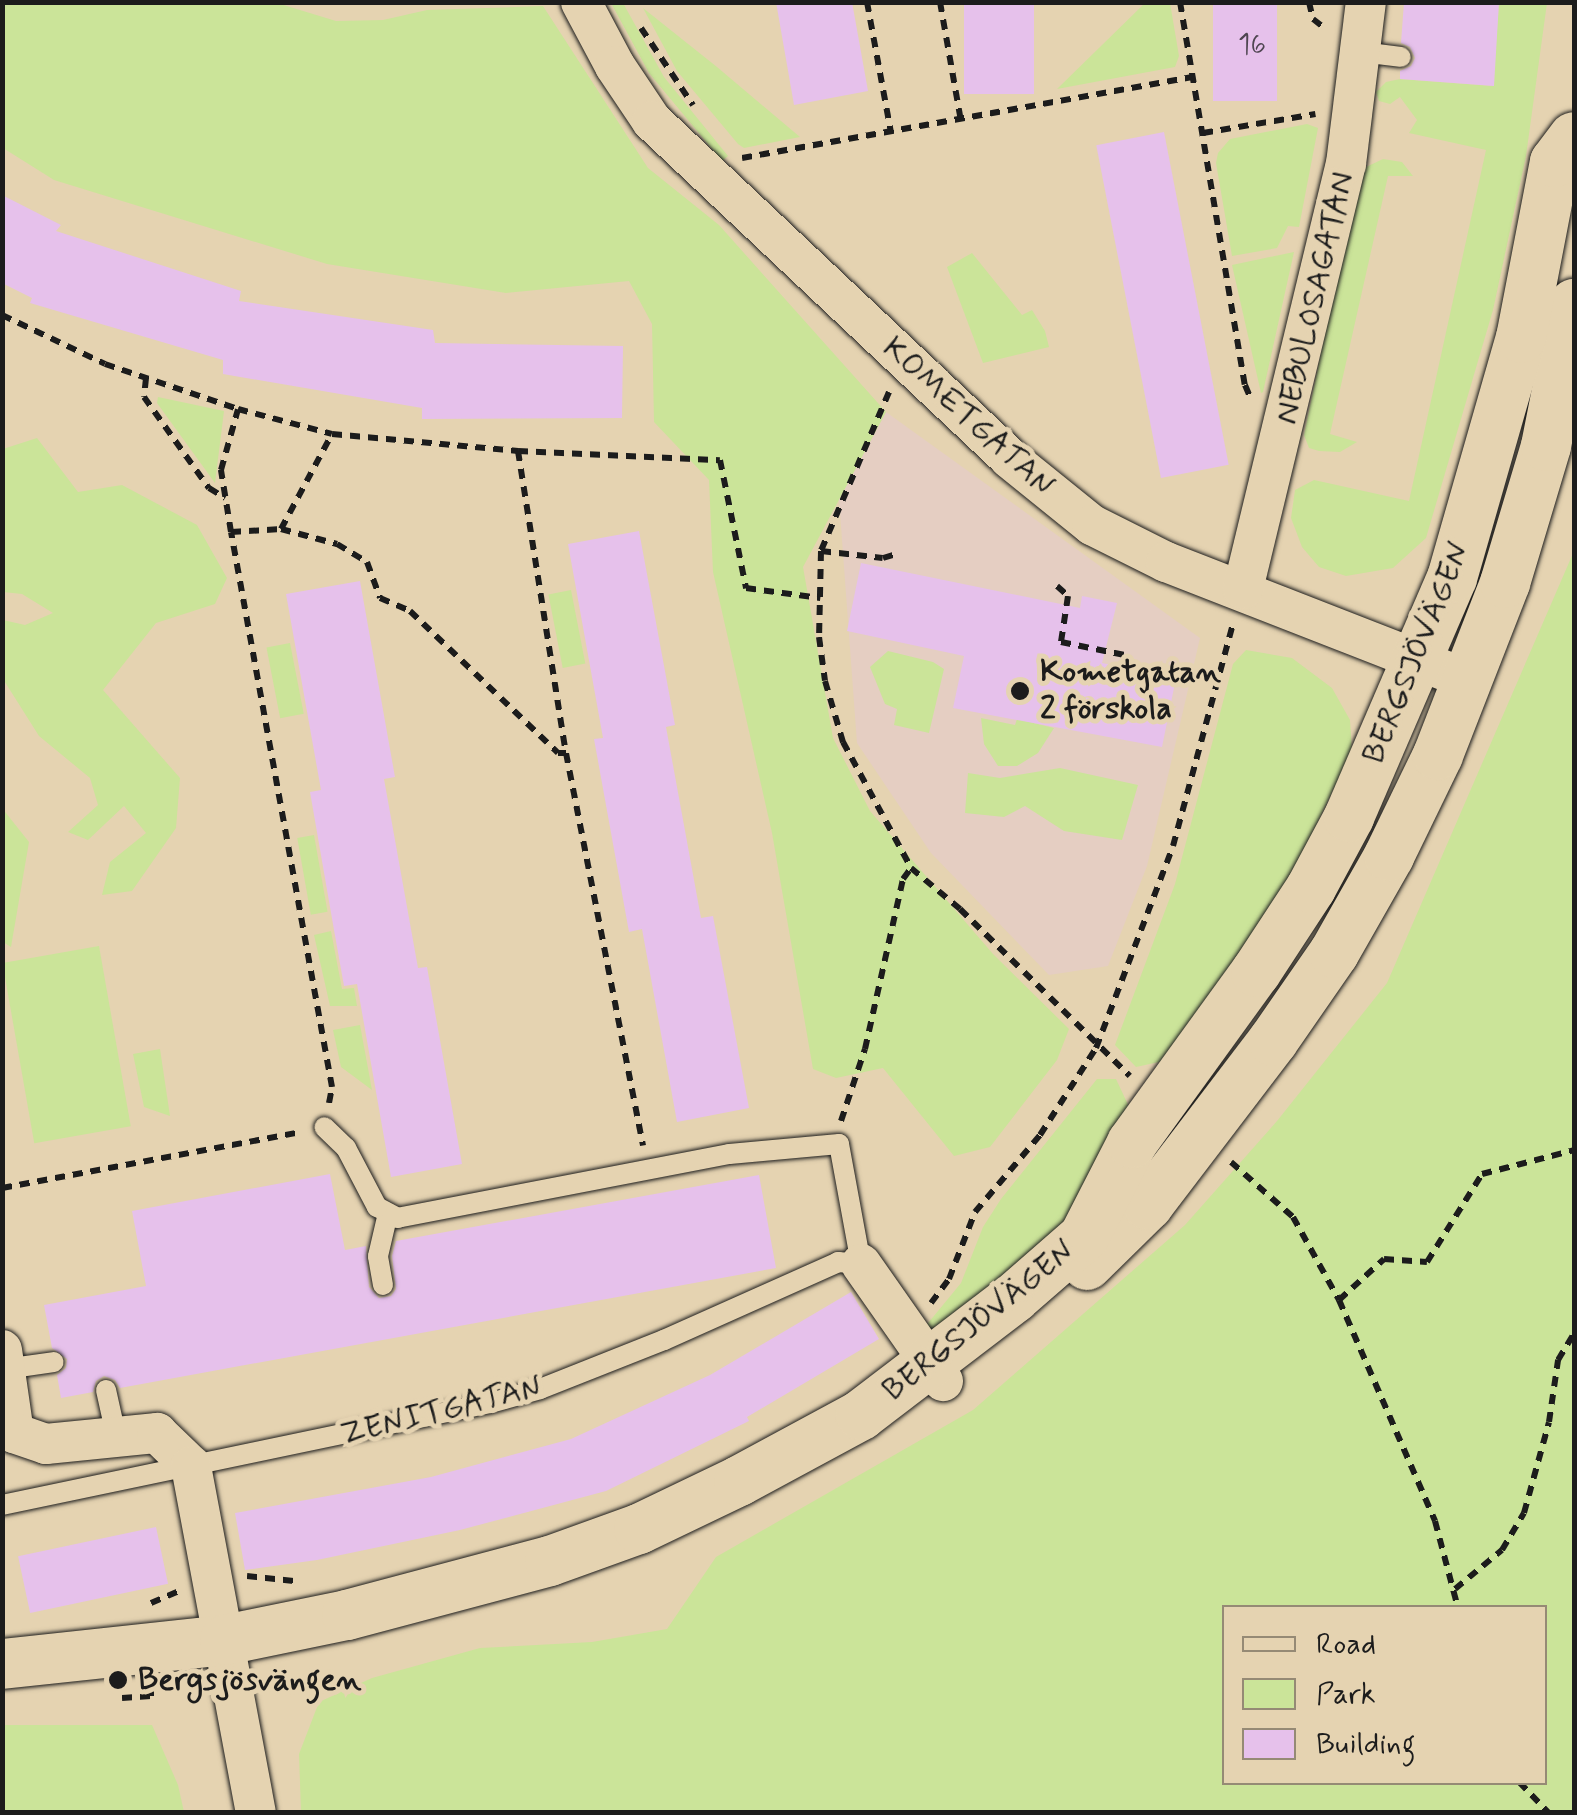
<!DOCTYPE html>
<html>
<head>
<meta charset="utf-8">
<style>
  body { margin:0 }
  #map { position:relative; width:1577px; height:1815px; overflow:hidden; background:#e5d3b1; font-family:Mynerve,sans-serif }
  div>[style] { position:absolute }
  .built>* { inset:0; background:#e5cec2 }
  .green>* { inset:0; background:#cbe499; transform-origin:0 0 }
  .building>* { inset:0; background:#e6c1eb; transform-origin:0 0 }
  .path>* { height:6px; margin-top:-3px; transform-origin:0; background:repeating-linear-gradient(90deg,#1c1c1c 0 10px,transparent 0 18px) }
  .roads { filter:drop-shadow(0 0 2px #1c1c1c) drop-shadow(0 0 2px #1c1c1c) }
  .service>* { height:20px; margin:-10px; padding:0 10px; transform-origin:10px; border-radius:10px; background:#e5d3b1 }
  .minor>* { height:40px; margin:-20px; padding:0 20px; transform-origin:20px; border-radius:20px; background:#e5d3b1 }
  .tertiary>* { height:50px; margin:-25px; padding:0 25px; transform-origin:25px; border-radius:25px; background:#e5d3b1 }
  .dots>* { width:28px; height:28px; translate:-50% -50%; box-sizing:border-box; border:5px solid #e5d3b1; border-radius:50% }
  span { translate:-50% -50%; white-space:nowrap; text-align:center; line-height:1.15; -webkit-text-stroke:10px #e5d3b1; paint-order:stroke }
  .number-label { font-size:28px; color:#4e4550 }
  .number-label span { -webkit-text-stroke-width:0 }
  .street-label { font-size:32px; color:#1c1c1c }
  .poi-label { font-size:32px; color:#1c1c1c; font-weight:700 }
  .left { translate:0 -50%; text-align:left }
  .frame { position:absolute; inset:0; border:5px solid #1c1c1c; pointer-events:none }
  .legend { position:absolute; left:1222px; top:1605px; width:325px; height:180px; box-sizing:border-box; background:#e5d3b1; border:2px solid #958a75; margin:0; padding:12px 18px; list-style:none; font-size:30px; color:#1c1c1c }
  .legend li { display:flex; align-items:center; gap:20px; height:50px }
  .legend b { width:50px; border:2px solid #958a75 }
</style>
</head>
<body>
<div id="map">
  <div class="built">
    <i style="clip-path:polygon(886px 412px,1200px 638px,1147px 866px,1108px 966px,1049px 975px,931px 853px,857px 743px,839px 499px)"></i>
  </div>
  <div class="green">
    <i style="clip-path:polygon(2px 3px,277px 3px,336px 21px,383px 20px,427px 10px,543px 6px,648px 168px,719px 225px,886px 412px,803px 567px,833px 738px,870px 811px,993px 954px,1069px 1029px,1057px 1060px,990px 1147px,954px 1156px,883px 1068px,836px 1078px,813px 1069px,772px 833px,713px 572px,709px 480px,654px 422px,652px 324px,629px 281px,506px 293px,327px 264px,54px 180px,3px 148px)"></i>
    <i style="clip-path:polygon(611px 3px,623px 3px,664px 77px,728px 156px,722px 161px,649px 73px)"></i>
    <i style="clip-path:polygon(1145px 3px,1170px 3px,1179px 56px,1175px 67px,1057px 89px)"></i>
    <i style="clip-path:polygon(1499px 3px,1547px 3px,1526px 156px,1493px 310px,1426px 538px,1393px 568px,1346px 576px,1319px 567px,1302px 547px,1291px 518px,1295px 490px,1314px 480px,1409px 501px,1486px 150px,1409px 133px,1417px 120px,1400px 97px,1390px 104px,1379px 101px,1376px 92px,1386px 82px,1400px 79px,1493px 86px)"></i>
    <i style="clip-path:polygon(643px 8px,717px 67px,800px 137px,744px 148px,738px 144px,677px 71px)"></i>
    <i style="clip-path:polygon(1307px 124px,1318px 128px,1299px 227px,1288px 226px,1277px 248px,1232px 256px,1216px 163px,1218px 153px,1230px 139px)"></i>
    <i style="clip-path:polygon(1383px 159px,1402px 162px,1413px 176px,1388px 176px,1330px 434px,1357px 442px,1340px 452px,1319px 451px,1309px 448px,1304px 435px,1356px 184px,1364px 168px)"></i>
    <i style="clip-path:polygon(1294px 252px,1263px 392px,1261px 393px,1232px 265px)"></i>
    <i style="clip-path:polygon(972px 253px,1022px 315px,1032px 310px,1045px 331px,1049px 347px,983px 363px,947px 267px)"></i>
    <i style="clip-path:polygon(158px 397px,224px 411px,215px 483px,157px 403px)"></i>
    <i style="clip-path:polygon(37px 438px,78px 492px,122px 485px,197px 525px,227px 578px,215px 604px,156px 623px,103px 690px,180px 778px,176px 828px,132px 891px,102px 895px,110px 862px,146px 833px,124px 806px,88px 840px,68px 832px,98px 805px,90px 778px,39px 736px,3px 679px,3px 620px,25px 625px,53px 613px,22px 594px,3px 592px,3px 449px)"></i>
    <i style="clip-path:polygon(evenodd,1574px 551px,1574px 1812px,301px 1812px,299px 1754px,319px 1702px,372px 1678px,480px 1648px,592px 1642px,667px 1629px,716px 1557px,973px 1410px,1185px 1225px,1277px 1121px,1387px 983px,1574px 551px,1224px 1608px,1544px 1608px,1544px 1782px,1224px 1782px,1224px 1608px)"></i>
    <i style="left:571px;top:590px;width:75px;height:23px;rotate:79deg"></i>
    <i style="left:290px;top:643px;width:72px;height:24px;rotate:79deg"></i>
    <i style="clip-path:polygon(1246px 650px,1292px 658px,1332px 688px,1350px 720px,1352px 751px,1282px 896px,1168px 1060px,1136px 1067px,1115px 1045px,1175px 884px,1233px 664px)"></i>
    <i style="clip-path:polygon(888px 651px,933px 662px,944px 669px,929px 733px,894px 725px,897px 709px,885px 704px,870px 667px)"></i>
    <i style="clip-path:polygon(981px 718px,1015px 725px,1017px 719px,1054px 728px,1038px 753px,1017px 766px,998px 766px,984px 744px)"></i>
    <i style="clip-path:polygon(1060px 768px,1138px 785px,1122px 840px,1064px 831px,1025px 806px,1004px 817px,965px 813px,968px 773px,1000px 778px)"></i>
    <i style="clip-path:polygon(2px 808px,29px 842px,11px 947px,3px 942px)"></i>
    <i style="left:314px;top:835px;width:78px;height:17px;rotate:80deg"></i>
    <i style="clip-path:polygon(331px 931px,342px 989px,354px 988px,357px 1006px,330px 1006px,314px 935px)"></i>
    <i style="left:99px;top:946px;width:183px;height:98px;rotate:80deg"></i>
    <i style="clip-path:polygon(360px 1025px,372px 1090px,341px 1067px,333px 1030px)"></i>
    <i style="clip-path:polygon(160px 1049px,170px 1116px,144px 1107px,133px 1054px)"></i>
    <i style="clip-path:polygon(1097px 1079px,1116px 1079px,1131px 1111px,1086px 1214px,939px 1333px,924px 1328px,961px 1283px,983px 1227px,1001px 1199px)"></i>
    <i style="clip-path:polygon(3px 1725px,152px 1725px,178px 1785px,184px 1812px,3px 1812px)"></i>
  </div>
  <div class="building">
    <i style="clip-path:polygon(776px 2px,852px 2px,868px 91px,794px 105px)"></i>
    <i style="left:964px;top:2px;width:70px;height:92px"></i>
    <i style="left:1213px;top:2px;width:64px;height:99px"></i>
    <i style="clip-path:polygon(1404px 2px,1499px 2px,1494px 86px,1400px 79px,1400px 71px,1411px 66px,1415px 58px,1410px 47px,1401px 43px)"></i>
    <i style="left:1164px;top:132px;width:339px;height:69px;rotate:79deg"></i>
    <i style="clip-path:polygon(2px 195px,61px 225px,56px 231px,241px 291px,239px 301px,433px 330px,435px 343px,623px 346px,622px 418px,422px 419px,422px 408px,223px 374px,223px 360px,30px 303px,32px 298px,2px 283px)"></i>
    <i style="clip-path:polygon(639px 531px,675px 725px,666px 727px,701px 918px,713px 916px,749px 1108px,677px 1122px,642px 929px,629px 932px,594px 739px,603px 738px,568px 544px)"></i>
    <i style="clip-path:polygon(861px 563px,1080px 608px,1082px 596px,1117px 603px,1102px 663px,1176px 678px,1162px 747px,953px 708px,964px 656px,847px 631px)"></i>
    <i style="clip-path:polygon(360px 581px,395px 777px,384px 779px,418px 968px,427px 967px,462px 1164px,391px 1177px,357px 984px,344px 986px,334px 930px,310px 792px,321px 790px,286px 594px)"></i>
    <i style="clip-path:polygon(330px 1174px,345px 1250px,366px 1246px,369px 1287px,379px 1298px,391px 1296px,396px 1289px,392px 1256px,396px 1241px,759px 1175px,776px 1268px,120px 1388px,115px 1380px,104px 1376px,96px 1381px,93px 1392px,61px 1398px,57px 1375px,66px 1368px,67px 1359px,52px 1348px,44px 1305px,146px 1286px,132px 1211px)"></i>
    <i style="clip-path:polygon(851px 1292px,879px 1339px,747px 1417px,749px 1421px,606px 1491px,460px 1530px,317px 1560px,245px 1570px,235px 1513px,431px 1477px,571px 1439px,710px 1375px)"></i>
    <i style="left:156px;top:1527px;width:58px;height:141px;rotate:78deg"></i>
  </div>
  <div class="path">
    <i style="left:867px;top:2px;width:133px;rotate:79.6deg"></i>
    <i style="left:940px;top:2px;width:121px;rotate:80deg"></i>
    <i style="left:1180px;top:2px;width:388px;rotate:80.4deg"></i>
    <i style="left:1245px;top:385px;width:15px;rotate:67deg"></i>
    <i style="left:1309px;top:2px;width:17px;rotate:77deg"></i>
    <i style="left:1313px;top:19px;width:16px;rotate:38deg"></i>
    <i style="left:641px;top:28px;width:93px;rotate:56deg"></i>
    <i style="left:1203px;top:133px;width:114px;rotate:-9.6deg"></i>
    <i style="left:742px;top:158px;width:459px;rotate:-10.2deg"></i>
    <i style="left:2px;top:315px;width:114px;rotate:25.4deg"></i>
    <i style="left:105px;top:364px;width:140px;rotate:18.7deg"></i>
    <i style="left:238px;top:409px;width:97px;rotate:14.9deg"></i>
    <i style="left:332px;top:434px;width:187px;rotate:5.2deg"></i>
    <i style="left:518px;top:451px;width:202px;rotate:2.6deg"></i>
    <i style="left:720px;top:460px;width:131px;rotate:78.5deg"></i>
    <i style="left:746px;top:588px;width:75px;rotate:7.7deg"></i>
    <i style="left:146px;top:378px;width:19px;rotate:96deg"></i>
    <i style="left:144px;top:397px;width:112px;rotate:54.5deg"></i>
    <i style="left:209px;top:488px;width:19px;rotate:32deg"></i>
    <i style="left:889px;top:392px;width:173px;rotate:113.2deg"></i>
    <i style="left:821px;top:551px;width:86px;rotate:91.3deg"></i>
    <i style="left:819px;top:637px;width:44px;rotate:82.2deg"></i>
    <i style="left:825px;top:681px;width:64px;rotate:73.6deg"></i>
    <i style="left:843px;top:742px;width:143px;rotate:61.6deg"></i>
    <i style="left:911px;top:868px;width:64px;rotate:39.9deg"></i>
    <i style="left:960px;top:909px;width:238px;rotate:44.5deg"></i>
    <i style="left:518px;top:451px;width:306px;rotate:81deg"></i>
    <i style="left:566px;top:753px;width:400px;rotate:78.9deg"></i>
    <i style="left:281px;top:529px;width:58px;rotate:15deg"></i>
    <i style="left:337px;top:544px;width:35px;rotate:31deg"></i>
    <i style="left:367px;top:562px;width:38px;rotate:70deg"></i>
    <i style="left:380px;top:598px;width:33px;rotate:23deg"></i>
    <i style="left:410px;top:611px;width:205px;rotate:43.8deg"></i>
    <i style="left:558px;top:753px;width:8px"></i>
    <i style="left:231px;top:532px;width:63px;rotate:-99.2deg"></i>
    <i style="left:221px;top:470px;width:63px;rotate:-74.4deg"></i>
    <i style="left:821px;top:551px;width:62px;rotate:6.4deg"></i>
    <i style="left:883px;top:558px;width:17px;rotate:-17deg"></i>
    <i style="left:1057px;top:586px;width:15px;rotate:42deg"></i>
    <i style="left:1068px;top:596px;width:47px;rotate:98.7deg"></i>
    <i style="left:1061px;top:642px;width:65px;rotate:11.5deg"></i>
    <i style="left:329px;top:1103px;width:16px;rotate:-79deg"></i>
    <i style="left:332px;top:1087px;width:564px;rotate:-100.31deg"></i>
    <i style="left:231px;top:532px;width:50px;rotate:-3.4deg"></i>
    <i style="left:281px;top:529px;width:108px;rotate:-61.8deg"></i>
    <i style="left:841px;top:1121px;width:76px;rotate:-71.6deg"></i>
    <i style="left:865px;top:1049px;width:174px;rotate:-77.4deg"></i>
    <i style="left:903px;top:879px;width:14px;rotate:-54deg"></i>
    <i style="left:1231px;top:1162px;width:83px;rotate:41.6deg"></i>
    <i style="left:1293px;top:1217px;width:95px;rotate:61deg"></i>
    <i style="left:1339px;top:1300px;width:241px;rotate:66.5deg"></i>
    <i style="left:1435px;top:1521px;width:90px;rotate:75.2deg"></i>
    <i style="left:2px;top:1188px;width:305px;rotate:-10.6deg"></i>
    <i style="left:1339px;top:1300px;width:61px;rotate:-42.3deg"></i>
    <i style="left:1384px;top:1259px;width:43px;rotate:4deg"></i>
    <i style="left:1427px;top:1262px;width:104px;rotate:-58deg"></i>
    <i style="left:1482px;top:1174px;width:95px;rotate:-14.6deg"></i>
    <i style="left:931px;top:1303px;width:30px;rotate:-53deg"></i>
    <i style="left:949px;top:1279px;width:72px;rotate:-68.8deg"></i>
    <i style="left:975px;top:1212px;width:101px;rotate:-49.8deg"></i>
    <i style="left:1040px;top:1135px;width:103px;rotate:-57.2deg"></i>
    <i style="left:1096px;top:1048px;width:216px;rotate:-69.1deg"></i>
    <i style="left:1173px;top:846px;width:230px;rotate:-74.9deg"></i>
    <i style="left:247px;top:1576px;width:47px;rotate:6.1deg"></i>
    <i style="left:1455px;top:1589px;width:61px;rotate:-39.7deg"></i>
    <i style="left:1502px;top:1550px;width:43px;rotate:-59.3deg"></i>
    <i style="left:1524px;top:1513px;width:94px;rotate:-74.6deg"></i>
    <i style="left:1549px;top:1422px;width:63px;rotate:-81.7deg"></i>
    <i style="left:1558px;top:1360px;width:31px;rotate:-59deg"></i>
    <i style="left:151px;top:1603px;width:33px;rotate:-23deg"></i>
    <i style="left:122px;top:1698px;width:29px;rotate:-4deg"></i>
    <i style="left:151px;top:1696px;width:8px;rotate:-90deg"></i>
    <i style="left:1519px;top:1782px;width:42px;rotate:46deg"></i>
  </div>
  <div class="roads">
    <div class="service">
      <i style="left:1361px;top:52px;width:40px;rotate:7.1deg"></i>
      <i style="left:383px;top:1285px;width:29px;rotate:-100deg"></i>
      <i style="left:378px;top:1256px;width:44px;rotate:-76.9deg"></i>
      <i style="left:5px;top:1369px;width:49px;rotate:-8.1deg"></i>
      <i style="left:106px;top:1390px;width:46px;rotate:77.5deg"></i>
      <i style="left:2px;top:1505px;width:499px;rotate:-11.8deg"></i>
      <i style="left:490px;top:1403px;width:52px;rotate:-15.6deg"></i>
      <i style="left:540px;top:1389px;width:133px;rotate:-21.6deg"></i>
      <i style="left:664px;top:1340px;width:191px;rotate:-24.1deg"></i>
      <i style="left:838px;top:1262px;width:23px;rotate:5deg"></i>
      <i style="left:861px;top:1264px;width:122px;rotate:-100.4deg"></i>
      <i style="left:839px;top:1144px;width:110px;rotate:174.8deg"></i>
      <i style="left:729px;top:1154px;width:337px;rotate:169.1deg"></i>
      <i style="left:398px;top:1218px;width:24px;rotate:-152deg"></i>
      <i style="left:377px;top:1207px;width:67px;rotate:-117.7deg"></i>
      <i style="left:346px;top:1148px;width:30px;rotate:-136deg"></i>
    </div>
    <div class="minor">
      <i style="left:581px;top:2px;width:72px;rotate:62deg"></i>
      <i style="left:615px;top:66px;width:66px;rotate:56.1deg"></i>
      <i style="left:652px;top:121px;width:491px;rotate:43.3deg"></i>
      <i style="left:1009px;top:458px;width:107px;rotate:38.9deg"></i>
      <i style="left:1092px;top:525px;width:83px;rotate:26.6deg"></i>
      <i style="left:1166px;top:562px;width:324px;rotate:21.3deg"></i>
      <i style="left:1243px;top:589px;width:437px;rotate:-76.4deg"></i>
      <i style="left:1346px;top:164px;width:163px;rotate:-83deg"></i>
      <i style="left:861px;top:1264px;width:143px;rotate:55deg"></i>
      <i style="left:2px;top:1350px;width:84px;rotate:81.8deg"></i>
      <i style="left:14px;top:1433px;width:34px;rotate:19deg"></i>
      <i style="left:46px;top:1444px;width:112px;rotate:-5.7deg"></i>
      <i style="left:157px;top:1433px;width:47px;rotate:44.1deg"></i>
      <i style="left:191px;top:1466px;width:352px;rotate:79.4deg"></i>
    </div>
    <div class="tertiary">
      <i style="left:1087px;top:1265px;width:86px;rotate:-44.5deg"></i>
      <i style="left:1148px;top:1205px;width:206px;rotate:-52.7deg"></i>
      <i style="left:1273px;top:1041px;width:107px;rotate:-55.3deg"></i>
      <i style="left:1334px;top:953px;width:112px;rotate:-60.4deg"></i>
      <i style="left:1389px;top:856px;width:112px;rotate:-64.1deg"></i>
      <i style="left:1438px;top:755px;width:185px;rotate:-68.7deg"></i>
      <i style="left:1505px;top:583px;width:143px;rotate:-73.3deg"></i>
      <i style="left:1546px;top:446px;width:145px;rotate:-78.8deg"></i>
      <i style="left:2px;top:1664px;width:224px;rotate:-6.1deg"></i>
      <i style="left:225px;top:1640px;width:125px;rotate:-11.6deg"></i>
      <i style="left:347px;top:1615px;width:210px;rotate:-14.9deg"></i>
      <i style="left:550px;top:1561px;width:95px;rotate:-19.8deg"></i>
      <i style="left:639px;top:1529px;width:111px;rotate:-25.6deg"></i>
      <i style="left:739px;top:1481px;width:139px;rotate:-28.4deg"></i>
      <i style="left:861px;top:1415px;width:193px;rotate:-37.4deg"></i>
      <i style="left:1014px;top:1298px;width:93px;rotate:-41.1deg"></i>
      <i style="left:1084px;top:1237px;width:106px;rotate:-62.9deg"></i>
      <i style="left:1132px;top:1143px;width:211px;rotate:-54.1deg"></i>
      <i style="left:1256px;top:972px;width:100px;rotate:-56.8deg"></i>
      <i style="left:1311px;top:888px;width:81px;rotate:-61.8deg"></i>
      <i style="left:1349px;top:817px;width:260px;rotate:-66.7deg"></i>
      <i style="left:1452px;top:578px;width:250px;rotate:-74deg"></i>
      <i style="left:1521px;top:338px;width:179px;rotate:-79.1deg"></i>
      <i style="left:1555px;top:162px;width:31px;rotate:-53deg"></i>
    </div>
  </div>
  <div class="dots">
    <i style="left:1020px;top:691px;background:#1c1c1c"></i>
    <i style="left:118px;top:1680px;background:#1c1c1c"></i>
  </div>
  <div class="number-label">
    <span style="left:1252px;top:46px">16</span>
  </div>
  <div class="street-label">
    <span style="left:1315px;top:298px;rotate:-77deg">NEBULOSAGATAN</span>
    <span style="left:968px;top:417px;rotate:42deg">KOMETGATAN</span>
    <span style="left:1417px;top:653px;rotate:-68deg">BERGSJÖVÄGEN</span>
    <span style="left:979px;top:1321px;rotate:-39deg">BERGSJÖVÄGEN</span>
    <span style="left:441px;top:1411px;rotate:-14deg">ZENITGATAN</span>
  </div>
  <div class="poi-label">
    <span class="left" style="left:1040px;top:691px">Kometgatan<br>2 förskola</span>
    <span class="left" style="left:138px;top:1680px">Bergsjösvängen</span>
  </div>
  <div class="frame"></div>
  <ul class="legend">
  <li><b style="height:12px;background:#e5d3b1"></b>Road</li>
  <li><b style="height:28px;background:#cbe499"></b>Park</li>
  <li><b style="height:28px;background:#e6c1eb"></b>Building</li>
  </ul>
</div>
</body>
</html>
